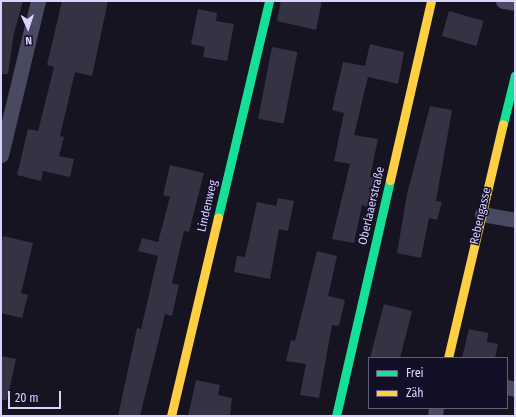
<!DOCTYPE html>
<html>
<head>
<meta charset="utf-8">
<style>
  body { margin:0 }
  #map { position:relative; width:516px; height:417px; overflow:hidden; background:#161421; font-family:"Fira Sans Condensed",sans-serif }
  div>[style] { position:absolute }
  .building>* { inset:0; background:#343243; transform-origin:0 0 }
  .street>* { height:15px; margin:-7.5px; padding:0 7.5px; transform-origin:7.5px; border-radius:7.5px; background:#4a4962 }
  .fast>* { height:9px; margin:-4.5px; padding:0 4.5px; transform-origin:4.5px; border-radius:4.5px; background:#16e098 }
  .slow>* { height:9px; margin:-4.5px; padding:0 4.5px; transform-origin:4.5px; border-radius:4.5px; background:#ffcf43 }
  span { translate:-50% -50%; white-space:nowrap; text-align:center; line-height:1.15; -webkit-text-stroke:3px #130f26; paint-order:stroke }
  .street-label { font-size:12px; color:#d9d4ff }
  .frame { position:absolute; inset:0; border:2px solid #d9d4ff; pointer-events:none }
  .legend { position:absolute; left:368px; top:357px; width:140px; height:52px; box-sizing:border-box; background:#130f26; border:1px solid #625e7d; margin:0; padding:5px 7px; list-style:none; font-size:12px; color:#d9d4ff }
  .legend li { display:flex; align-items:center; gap:8px; height:20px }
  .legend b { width:20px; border:1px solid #625e7d }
  .north { position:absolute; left:8px; top:8px; width:40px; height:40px; -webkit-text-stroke:3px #130f26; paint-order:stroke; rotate:177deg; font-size:11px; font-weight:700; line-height:16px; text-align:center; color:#d9d4ff }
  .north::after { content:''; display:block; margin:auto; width:14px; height:18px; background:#d9d4ff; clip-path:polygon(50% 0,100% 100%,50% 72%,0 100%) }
  .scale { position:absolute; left:8px; top:391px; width:53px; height:18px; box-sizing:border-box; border:2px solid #d9d4ff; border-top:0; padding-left:5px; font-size:12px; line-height:14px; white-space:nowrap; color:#d9d4ff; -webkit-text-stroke:3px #130f26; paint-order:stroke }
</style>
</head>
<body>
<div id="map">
  <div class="building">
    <i style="clip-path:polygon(1px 1px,23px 1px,14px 33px,8px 74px,1px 74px)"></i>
    <i style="clip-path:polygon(62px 1px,108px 1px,92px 76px,75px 72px,60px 136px,64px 137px,59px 156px,74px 159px,70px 177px,43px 171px,41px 181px,17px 175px,28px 129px,38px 131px,54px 67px,47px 65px)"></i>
    <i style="clip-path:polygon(281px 1px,322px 1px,316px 30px,277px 21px)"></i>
    <i style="clip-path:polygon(198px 9px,217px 13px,216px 21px,234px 24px,227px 61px,203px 57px,205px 47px,191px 44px)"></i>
    <i style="left:449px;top:11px;width:36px;height:26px;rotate:16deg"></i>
    <i style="clip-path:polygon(370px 44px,404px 52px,398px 84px,368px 77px,354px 135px,378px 139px,370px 177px,374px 178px,367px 207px,362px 205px,354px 243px,332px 239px,350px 164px,334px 161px,344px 113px,332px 110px,343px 62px,365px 66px)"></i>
    <i style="left:272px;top:47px;width:26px;height:73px;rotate:11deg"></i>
    <i style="clip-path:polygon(430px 106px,452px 110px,436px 201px,442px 202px,437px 220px,429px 218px,421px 258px,397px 253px,407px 194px)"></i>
    <i style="clip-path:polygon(170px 165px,204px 173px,189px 232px,184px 231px,172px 283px,179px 285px,172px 316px,165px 314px,140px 416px,118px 416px,137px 328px,141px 329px,158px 256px,138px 251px,142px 238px,158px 242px,170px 197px,163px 195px)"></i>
    <i style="clip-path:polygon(278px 198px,294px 201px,288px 231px,279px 229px,270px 279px,234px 272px,237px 256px,245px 257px,257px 202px,276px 206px)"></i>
    <i style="clip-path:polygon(3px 236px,33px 243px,21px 293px,28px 295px,22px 318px,1px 313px,1px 246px)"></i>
    <i style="clip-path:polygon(317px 251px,337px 256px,328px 296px,345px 300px,339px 326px,332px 325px,319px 398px,300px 395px,306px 364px,286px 361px,291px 340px,295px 341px)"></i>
    <i style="clip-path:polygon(384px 304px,412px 311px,400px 358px,370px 358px)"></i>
    <i style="clip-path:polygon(469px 329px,488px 333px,487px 342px,498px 344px,495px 358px,462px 358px)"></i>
    <i style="clip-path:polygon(1px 356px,16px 359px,7px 400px,1px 400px)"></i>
    <i style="clip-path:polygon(196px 380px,220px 385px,218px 395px,232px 398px,230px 416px,188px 416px)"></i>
  </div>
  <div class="street">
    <i style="left:503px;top:1px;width:12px;rotate:9deg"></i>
    <i style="left:1px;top:155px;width:158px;rotate:-76.5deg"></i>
    <i style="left:482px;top:214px;width:34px;rotate:10deg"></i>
    <i style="left:507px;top:387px;width:8px;rotate:14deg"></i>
    <i style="left:435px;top:416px;width:8px;rotate:-83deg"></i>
  </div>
  <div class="fast">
    <i style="left:503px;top:124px;width:50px;rotate:-76.2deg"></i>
    <i style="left:218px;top:217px;width:222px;rotate:-76.7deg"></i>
    <i style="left:336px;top:416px;width:242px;rotate:-77.1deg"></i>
  </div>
  <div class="slow">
    <i style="left:390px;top:180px;width:184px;rotate:-77.1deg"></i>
    <i style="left:448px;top:358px;width:240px;rotate:-76.8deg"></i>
    <i style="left:171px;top:416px;width:204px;rotate:-76.7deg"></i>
  </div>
  <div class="street-label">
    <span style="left:208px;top:206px;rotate:-77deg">Lindenweg</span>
    <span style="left:372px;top:206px;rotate:-77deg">Oberlaaerstraße</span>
    <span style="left:481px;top:216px;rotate:-77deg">Rebengasse</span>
  </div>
  <div class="frame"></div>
  <ul class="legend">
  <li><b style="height:5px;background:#16e098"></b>Frei</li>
  <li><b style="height:5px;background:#ffcf43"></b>Zäh</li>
  </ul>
  <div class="north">N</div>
  <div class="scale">20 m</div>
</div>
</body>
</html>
